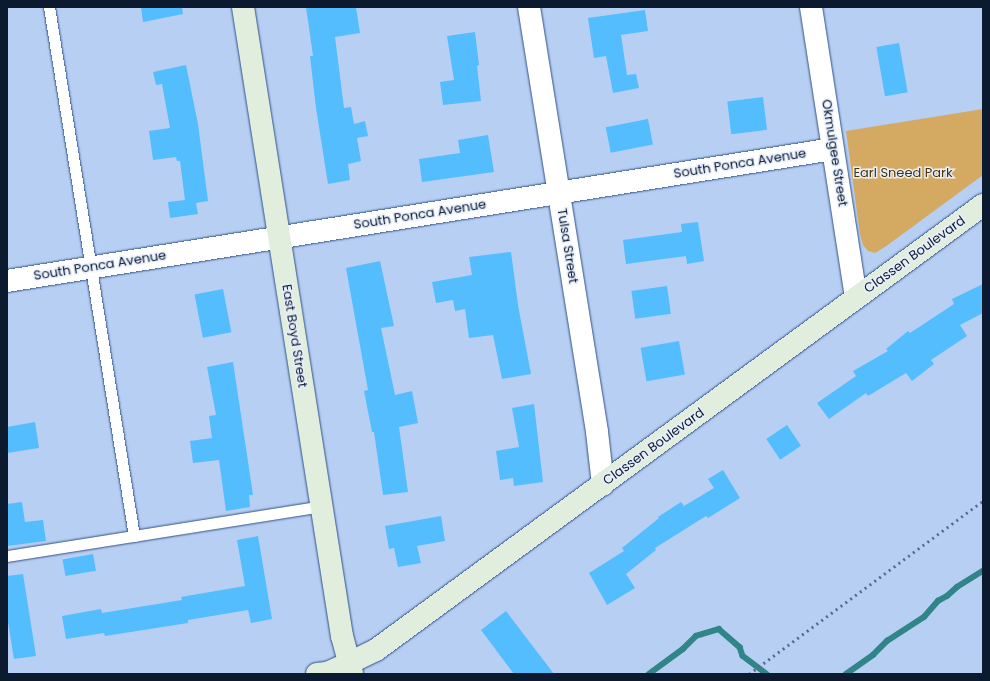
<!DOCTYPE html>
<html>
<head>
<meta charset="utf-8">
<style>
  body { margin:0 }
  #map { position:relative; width:990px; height:681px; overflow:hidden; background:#b8cff4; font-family:Poppins,sans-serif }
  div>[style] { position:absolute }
  .green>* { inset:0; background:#d4a961 }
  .stream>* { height:5.5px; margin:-2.75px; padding:0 2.75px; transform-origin:2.75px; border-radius:2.75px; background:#2f8588 }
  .building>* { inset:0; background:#53bdfe; transform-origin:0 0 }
  .roads { filter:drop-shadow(0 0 1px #305286) drop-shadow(0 0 1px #305286) }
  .lane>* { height:11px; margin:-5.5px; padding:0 5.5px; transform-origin:5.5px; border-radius:5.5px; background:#fff }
  .street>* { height:22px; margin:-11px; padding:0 11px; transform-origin:11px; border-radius:11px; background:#fff }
  .secondary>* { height:22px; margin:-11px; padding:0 11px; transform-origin:11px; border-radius:11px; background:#e1eedd }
  .rail>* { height:3px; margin-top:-1.5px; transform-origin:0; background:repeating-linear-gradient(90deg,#576986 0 2px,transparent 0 6px) }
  span { translate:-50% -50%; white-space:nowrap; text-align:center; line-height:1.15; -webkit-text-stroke:3px #e7effc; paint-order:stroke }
  .street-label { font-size:13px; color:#0c1a30 }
  .park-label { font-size:13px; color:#493306 }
  .frame { position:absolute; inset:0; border:8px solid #0c1a30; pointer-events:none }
</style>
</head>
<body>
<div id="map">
  <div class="green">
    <i style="clip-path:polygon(983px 109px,983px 175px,885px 247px,875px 253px,868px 251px,863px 245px,860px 234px,846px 131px)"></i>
  </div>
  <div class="stream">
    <i style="left:649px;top:674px;width:42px;rotate:-36.3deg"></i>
    <i style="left:683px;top:649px;width:18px;rotate:-45deg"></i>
    <i style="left:696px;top:636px;width:24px;rotate:-17deg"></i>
    <i style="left:719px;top:629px;width:28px;rotate:41deg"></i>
    <i style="left:740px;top:647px;width:9px;rotate:72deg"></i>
    <i style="left:743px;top:656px;width:30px;rotate:37deg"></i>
    <i style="left:846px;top:674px;width:33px;rotate:-35deg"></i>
    <i style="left:873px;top:655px;width:20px;rotate:-45deg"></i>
    <i style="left:887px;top:641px;width:44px;rotate:-33deg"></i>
    <i style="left:924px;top:617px;width:21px;rotate:-49deg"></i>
    <i style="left:938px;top:601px;width:10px;rotate:-29deg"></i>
    <i style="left:947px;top:596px;width:13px;rotate:-42deg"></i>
    <i style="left:957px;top:587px;width:31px;rotate:-32deg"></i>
  </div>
  <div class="building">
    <i style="clip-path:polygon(141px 7px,182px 7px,183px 14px,143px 22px)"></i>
    <i style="clip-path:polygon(306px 7px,356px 7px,360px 33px,335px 37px,344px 108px,351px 107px,354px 124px,365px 121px,368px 136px,357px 138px,361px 161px,348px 164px,350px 180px,328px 184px,316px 108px,310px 56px,313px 56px)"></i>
    <i style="clip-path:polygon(645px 10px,648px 31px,621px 35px,627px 75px,636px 74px,639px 88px,613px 93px,606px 56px,594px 58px,588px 18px)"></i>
    <i style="clip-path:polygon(475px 32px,479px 65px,477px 66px,481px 101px,443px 105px,440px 82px,454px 80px,447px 36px)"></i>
    <i style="left:899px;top:43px;width:50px;height:23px;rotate:80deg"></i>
    <i style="clip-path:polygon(186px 65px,198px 124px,208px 201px,196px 203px,198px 214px,170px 218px,168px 202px,185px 200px,180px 161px,177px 161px,176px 157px,153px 160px,149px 131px,170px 128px,162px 84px,156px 85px,153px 72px)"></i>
    <i style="left:763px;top:97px;width:33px;height:36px;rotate:83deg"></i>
    <i style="left:648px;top:119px;width:26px;height:43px;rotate:79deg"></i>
    <i style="clip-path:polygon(488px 135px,494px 172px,422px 182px,419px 159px,460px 153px,458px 140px)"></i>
    <i style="clip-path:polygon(698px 222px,704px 261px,687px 264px,686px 256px,626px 264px,623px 240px,682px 232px,681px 224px)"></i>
    <i style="clip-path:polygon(511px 252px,518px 305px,531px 374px,502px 379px,493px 335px,469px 338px,465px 309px,455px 311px,453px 300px,436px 303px,432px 282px,472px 275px,469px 257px)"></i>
    <i style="clip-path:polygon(380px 261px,394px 326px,381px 328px,395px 395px,412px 391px,418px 423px,399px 427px,408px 492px,383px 495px,374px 432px,372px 432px,364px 391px,368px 390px,346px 268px)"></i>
    <i style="clip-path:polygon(983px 284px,983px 313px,960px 325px,967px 336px,931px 360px,934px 364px,912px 381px,906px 373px,868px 396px,866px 393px,829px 419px,817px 403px,856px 376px,853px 371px,888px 351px,886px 349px,908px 331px,910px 333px,954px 304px,952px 299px)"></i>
    <i style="left:667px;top:286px;width:28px;height:36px;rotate:82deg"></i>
    <i style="left:223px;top:289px;width:44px;height:29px;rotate:79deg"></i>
    <i style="left:679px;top:341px;width:34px;height:39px;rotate:80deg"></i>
    <i style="clip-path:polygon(233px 362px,253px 495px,249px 495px,250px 507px,226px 511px,219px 460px,193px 463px,190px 441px,212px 438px,209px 416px,216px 415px,207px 367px)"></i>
    <i style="clip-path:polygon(534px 404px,543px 482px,514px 486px,513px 478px,500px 480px,496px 451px,519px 447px,512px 408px)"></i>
    <i style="clip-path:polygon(35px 422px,39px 448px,7px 453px,7px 427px)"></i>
    <i style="left:787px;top:425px;width:25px;height:25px;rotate:56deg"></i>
    <i style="clip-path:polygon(723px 470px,740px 498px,708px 518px,706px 516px,655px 548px,656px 550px,626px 574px,635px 588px,607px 605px,589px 573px,624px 551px,622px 548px,659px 518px,658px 517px,681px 502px,684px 506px,714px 488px,708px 479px)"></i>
    <i style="clip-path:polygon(22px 502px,25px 522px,43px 520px,46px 541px,7px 546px,7px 504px)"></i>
    <i style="clip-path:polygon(441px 516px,445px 541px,417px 546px,421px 563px,398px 567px,394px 548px,389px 549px,385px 526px)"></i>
    <i style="clip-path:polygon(258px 536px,272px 619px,251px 623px,248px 610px,188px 620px,188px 623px,105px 636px,104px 633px,66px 639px,62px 616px,101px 609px,102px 613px,182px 600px,181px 597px,245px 586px,237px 540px)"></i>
    <i style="left:93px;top:554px;width:17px;height:31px;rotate:80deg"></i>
    <i style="clip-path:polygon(23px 574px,36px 656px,14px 659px,7px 616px,7px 576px)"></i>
    <i style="clip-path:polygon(506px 611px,554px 674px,514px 674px,481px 630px)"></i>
  </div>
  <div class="roads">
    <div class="lane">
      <i style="left:49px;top:7px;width:536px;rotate:80.87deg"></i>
      <i style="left:7px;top:556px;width:318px;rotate:-9deg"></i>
    </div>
    <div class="street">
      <i style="left:529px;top:7px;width:430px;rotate:80.9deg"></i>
      <i style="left:597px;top:432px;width:53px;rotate:83.5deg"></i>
      <i style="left:811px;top:7px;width:294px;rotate:81.2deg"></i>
      <i style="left:7px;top:281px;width:836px;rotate:-9.08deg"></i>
    </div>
    <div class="secondary">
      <i style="left:243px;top:7px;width:637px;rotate:81.06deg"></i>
      <i style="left:342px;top:636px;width:39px;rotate:75deg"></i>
      <i style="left:317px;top:674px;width:10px;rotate:-6deg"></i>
      <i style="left:327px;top:673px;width:24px;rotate:-24deg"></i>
      <i style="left:349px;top:663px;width:30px;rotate:-26deg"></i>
      <i style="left:376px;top:650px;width:753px;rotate:-36.25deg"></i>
    </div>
  </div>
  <div class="rail">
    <i style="left:749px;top:674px;width:291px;rotate:-36.5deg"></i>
  </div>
  <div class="street-label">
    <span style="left:834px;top:153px;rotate:81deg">Okmulgee Street</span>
    <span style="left:740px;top:164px;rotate:-9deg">South Ponca Avenue</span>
    <span style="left:420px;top:215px;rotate:-9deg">South Ponca Avenue</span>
    <span style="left:567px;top:246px;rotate:81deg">Tulsa Street</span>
    <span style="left:915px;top:255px;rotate:-36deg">Classen Boulevard</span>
    <span style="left:100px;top:266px;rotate:-9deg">South Ponca Avenue</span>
    <span style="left:294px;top:336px;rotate:81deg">East Boyd Street</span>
    <span style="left:654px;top:447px;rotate:-36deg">Classen Boulevard</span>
  </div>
  <div class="park-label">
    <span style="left:903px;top:173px">Earl Sneed Park</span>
  </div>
  <div class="frame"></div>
</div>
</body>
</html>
